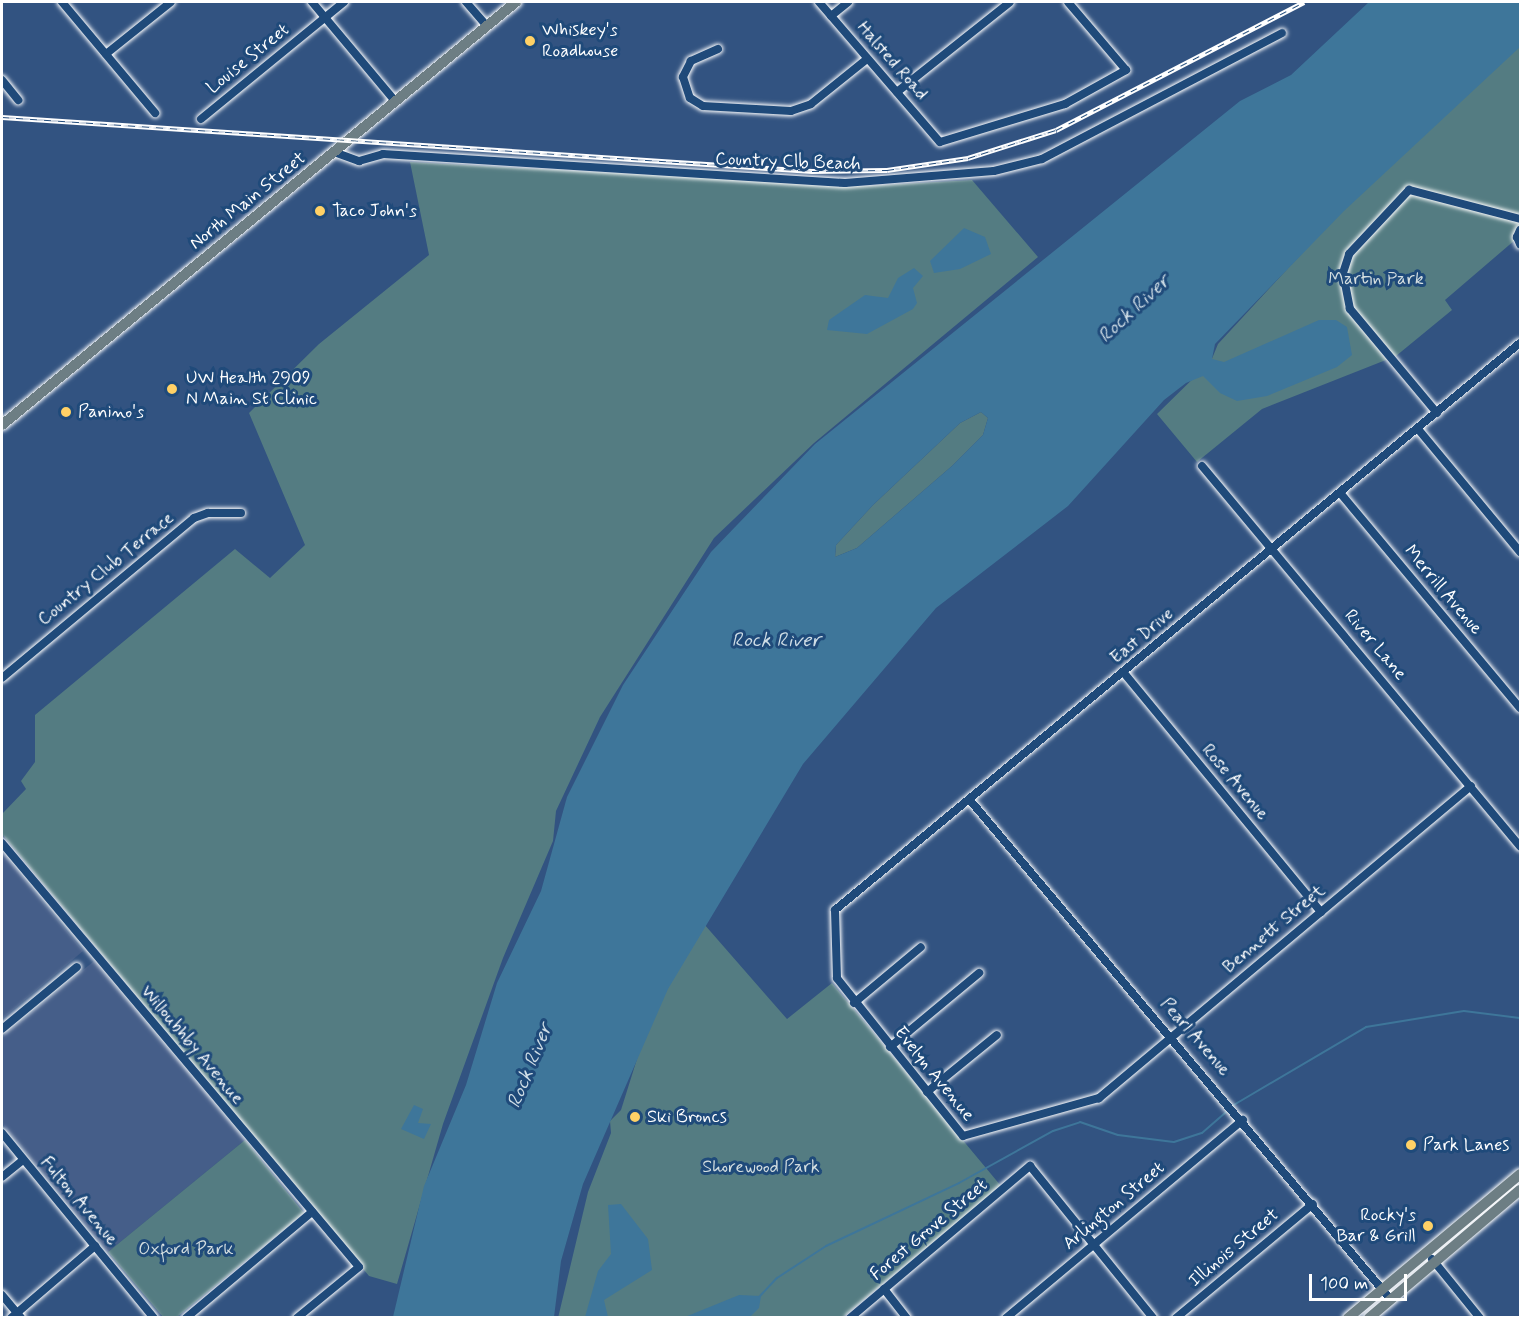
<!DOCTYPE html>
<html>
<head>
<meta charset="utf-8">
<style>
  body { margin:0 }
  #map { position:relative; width:1522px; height:1319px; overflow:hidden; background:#325381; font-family:Mynerve,sans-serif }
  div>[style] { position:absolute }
  .built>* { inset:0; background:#455e89 }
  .green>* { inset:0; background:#547c82 }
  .water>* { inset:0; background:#3e769a }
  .stream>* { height:2px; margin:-1px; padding:0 1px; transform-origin:1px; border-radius:1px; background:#3e769a }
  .roads { filter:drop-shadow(0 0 2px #fff) drop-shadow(0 0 2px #fff) }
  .minor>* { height:8px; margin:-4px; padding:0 4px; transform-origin:4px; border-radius:4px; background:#1f4a7a }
  .major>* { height:10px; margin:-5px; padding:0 5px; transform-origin:5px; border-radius:5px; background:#6d7e84 }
  .rail>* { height:4.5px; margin-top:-2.25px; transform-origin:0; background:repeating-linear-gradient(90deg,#1f4a7a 0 7px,#fff 0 14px); box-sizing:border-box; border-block:2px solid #fff }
  .dots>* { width:16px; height:16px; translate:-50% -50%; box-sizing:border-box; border:3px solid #1f4a7a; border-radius:50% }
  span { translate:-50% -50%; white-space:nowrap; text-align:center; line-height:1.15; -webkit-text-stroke:6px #1f4a7a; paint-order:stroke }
  .poi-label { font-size:18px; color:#fff }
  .left { translate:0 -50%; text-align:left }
  .right { translate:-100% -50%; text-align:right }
  .street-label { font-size:18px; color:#fff }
  .park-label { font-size:18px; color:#d4dee0 }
  .water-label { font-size:20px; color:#cfdde6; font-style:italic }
  .frame { position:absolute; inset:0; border:3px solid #fff; pointer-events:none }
  .scale { position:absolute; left:1309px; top:1274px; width:98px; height:27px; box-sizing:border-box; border:3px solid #fff; border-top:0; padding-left:8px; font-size:18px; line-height:21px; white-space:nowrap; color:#fff; -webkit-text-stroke:4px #1f4a7a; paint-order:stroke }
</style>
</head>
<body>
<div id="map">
  <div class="built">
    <i style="clip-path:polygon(2px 852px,83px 951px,2px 1019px)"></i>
    <i style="clip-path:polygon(94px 961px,245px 1140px,108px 1252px,2px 1123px,2px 1037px)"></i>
  </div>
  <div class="green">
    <i style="clip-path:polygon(1520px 43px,1520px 227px,1515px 240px,1445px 300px,1452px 310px,1396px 356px,1262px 409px,1197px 462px,1157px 414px,1211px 361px,1218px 344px,1340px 212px)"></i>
    <i style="clip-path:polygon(410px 162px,863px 186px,972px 180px,1038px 257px,814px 443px,714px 538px,600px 717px,556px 811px,553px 841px,503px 958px,443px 1124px,397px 1284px,369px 1276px,2px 834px,2px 814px,26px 789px,21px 781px,35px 762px,35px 715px,235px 549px,270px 578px,305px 545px,249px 413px,319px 344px,429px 255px)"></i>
    <i style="clip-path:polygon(981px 412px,988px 418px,983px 435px,952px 466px,857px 548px,835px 557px,836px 545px,873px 505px,960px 423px)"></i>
    <i style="clip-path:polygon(704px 924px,787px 1019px,832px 983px,1001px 1186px,843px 1317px,558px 1318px,588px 1192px,611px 1133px,610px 1121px,621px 1110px,652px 1011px)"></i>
    <i style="clip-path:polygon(245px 1140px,304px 1213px,177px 1317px,163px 1317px,108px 1252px)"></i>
  </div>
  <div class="water">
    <i style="clip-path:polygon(evenodd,1369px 2px,1520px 2px,1520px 47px,1344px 211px,1215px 344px,1212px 359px,1224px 362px,1319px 320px,1336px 320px,1347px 327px,1352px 355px,1337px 367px,1267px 396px,1237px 401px,1220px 393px,1203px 376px,1186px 383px,1164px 400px,1068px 506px,936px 608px,803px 764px,668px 989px,583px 1184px,561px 1261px,554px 1317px,393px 1317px,424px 1186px,466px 1085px,497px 983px,541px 891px,567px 797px,623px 685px,711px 552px,815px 444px,1240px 101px,1291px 75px,1369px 2px,981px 412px,988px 418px,983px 435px,952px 466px,857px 548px,835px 557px,836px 545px,873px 505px,960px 423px,981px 412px)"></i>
    <i style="clip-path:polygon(964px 228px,985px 237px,991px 254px,960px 269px,934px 273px,930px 261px)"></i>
    <i style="clip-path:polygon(914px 268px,923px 276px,913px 288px,917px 303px,913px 309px,867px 334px,827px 330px,829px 320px,865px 295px,888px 298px,898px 278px)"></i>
    <i style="clip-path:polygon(414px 1105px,423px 1109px,418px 1123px,431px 1124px,424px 1139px,401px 1129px)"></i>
    <i style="clip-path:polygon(621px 1204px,648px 1239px,652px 1270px,604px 1300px,608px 1317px,585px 1317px,598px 1271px,611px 1254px,608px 1205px)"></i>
    <i style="clip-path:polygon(739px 1295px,761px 1296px,759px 1308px,750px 1317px,685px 1317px)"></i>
  </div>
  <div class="stream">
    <i style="left:1232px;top:1106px;width:156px;rotate:-30.5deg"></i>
    <i style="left:1366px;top:1027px;width:99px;rotate:-9.3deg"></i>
    <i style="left:1464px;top:1011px;width:56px;rotate:7.1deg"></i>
    <i style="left:760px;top:1296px;width:25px;rotate:-47deg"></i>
    <i style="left:777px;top:1278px;width:59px;rotate:-33.1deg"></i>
    <i style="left:826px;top:1246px;width:147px;rotate:-25.3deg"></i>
    <i style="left:959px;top:1183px;width:107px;rotate:-29deg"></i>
    <i style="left:1053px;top:1131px;width:28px;rotate:-18deg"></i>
    <i style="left:1080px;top:1122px;width:40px;rotate:18.9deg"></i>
    <i style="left:1118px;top:1135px;width:56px;rotate:7.1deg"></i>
    <i style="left:1174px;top:1142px;width:29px;rotate:-18deg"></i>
    <i style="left:1202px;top:1133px;width:35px;rotate:-41deg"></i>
  </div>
  <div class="roads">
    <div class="minor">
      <i style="left:62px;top:2px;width:145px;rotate:50deg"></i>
      <i style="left:312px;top:2px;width:129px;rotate:50deg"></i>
      <i style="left:466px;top:2px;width:32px;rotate:49deg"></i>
      <i style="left:819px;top:2px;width:185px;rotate:49.2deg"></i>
      <i style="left:940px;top:142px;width:131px;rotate:-16.9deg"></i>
      <i style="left:1065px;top:104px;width:70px;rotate:-29.1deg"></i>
      <i style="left:1126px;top:70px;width:89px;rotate:-130.5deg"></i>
      <i style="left:831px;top:16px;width:22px;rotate:-39deg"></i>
      <i style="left:718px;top:49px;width:30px;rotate:156deg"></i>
      <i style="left:691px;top:61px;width:18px;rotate:117deg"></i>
      <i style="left:683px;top:77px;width:22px;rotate:72deg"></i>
      <i style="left:690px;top:98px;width:15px;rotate:32deg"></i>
      <i style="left:703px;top:106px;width:88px;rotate:3.3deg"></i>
      <i style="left:791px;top:111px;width:21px;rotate:-19deg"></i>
      <i style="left:811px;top:104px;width:72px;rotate:-38.8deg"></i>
      <i style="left:106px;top:54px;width:83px;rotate:-38.7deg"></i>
      <i style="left:2px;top:80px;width:26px;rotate:51deg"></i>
      <i style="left:897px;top:92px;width:144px;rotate:-38.5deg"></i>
      <i style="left:201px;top:119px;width:185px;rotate:-39.3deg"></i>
      <i style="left:334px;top:152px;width:27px;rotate:20deg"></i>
      <i style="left:359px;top:161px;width:25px;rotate:-16deg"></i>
      <i style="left:383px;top:154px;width:463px;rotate:3.6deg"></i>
      <i style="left:845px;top:183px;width:149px;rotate:-4.6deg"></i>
      <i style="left:994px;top:171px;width:49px;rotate:-14deg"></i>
      <i style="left:1042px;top:159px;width:271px;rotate:-27.7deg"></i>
      <i style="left:1520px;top:230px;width:8px;rotate:113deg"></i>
      <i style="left:1517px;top:237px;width:8px;rotate:67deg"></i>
      <i style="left:1437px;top:413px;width:136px;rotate:-129.9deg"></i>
      <i style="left:1350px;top:309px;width:37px;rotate:-101deg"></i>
      <i style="left:1343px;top:273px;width:20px;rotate:-72deg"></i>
      <i style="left:1349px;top:254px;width:88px;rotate:-46.8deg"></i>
      <i style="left:1409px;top:190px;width:115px;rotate:14.6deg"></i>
      <i style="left:1418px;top:429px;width:160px;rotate:50.3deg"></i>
      <i style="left:1202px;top:466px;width:496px;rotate:50.1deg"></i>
      <i style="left:1341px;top:494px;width:279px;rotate:50.1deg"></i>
      <i style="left:1124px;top:673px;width:310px;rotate:50.5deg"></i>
      <i style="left:2px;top:678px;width:250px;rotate:-39.8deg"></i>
      <i style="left:194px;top:518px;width:15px;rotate:-20deg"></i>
      <i style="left:208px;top:513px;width:33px"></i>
      <i style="left:1471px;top:786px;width:486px;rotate:140deg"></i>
      <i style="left:1099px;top:1098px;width:141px;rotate:164.4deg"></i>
      <i style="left:963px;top:1136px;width:202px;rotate:-128.6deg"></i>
      <i style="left:837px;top:978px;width:68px;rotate:-91.7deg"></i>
      <i style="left:835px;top:910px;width:889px;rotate:-39.62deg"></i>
      <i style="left:969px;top:799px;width:655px;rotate:49.89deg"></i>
      <i style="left:2px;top:843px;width:554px;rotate:49.9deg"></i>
      <i style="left:359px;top:1267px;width:80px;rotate:140.6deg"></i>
      <i style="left:854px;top:1003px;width:87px;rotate:-39.9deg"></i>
      <i style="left:2px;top:1029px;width:97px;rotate:-39.6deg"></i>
      <i style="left:890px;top:1047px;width:116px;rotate:-39.7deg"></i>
      <i style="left:927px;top:1092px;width:90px;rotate:-39.2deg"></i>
      <i style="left:2px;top:1133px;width:239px;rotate:50.6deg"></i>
      <i style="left:2px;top:1177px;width:27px;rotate:-39deg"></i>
      <i style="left:1432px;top:1259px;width:76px;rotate:50.9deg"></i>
      <i style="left:884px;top:1289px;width:37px;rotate:52deg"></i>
      <i style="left:2px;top:1295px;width:30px;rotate:50deg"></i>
      <i style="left:11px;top:1318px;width:111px;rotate:-40.6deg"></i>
      <i style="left:186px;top:1318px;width:165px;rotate:-40.1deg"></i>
      <i style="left:850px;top:1318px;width:236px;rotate:-40.2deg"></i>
      <i style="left:1030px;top:1166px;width:196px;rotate:51deg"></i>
      <i style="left:1006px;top:1318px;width:309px;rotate:-39.9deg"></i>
      <i style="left:1176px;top:1318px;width:178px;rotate:-39.8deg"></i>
    </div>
    <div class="major">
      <i style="left:2px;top:425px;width:666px;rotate:-39.45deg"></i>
      <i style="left:1348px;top:1318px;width:224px;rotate:-39.9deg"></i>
      <i style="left:1369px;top:1318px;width:198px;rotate:-40.3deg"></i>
    </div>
  </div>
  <div class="rail">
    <i style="left:2px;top:117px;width:812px;rotate:3.81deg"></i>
    <i style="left:812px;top:171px;width:75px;rotate:-0.8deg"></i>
    <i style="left:887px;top:170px;width:82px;rotate:-8.4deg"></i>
    <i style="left:968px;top:158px;width:92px;rotate:-17.7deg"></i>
    <i style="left:1056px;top:130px;width:279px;rotate:-27.3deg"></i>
  </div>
  <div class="dots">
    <i style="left:530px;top:41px;background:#ffd166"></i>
    <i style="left:320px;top:211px;background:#ffd166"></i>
    <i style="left:172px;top:389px;background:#ffd166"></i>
    <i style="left:66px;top:412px;background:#ffd166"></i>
    <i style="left:635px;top:1117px;background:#ffd166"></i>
    <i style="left:1411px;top:1145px;background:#ffd166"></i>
    <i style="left:1428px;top:1226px;background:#ffd166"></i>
  </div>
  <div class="poi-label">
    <span class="left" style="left:542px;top:41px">Whiskey's<br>Roadhouse</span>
    <span class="left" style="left:332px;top:211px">Taco John's</span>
    <span class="left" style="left:186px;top:389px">UW Health 2909<br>N Main St Clinic</span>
    <span class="left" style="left:78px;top:412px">Panino's</span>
    <span class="left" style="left:647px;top:1117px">Ski Broncs</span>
    <span class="left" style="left:1423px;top:1145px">Park Lanes</span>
    <span class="right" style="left:1416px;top:1226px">Rocky's<br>Bar &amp; Grill</span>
  </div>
  <div class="street-label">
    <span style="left:248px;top:59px;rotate:-39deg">Louise Street</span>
    <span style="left:892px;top:61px;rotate:49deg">Halsted Road</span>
    <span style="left:788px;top:162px;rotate:2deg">Country Clb Beach</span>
    <span style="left:248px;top:201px;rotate:-39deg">North Main Street</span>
    <span style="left:106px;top:569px;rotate:-39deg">Country Club Terrace</span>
    <span style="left:1443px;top:590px;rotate:50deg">Merrill Avenue</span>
    <span style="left:1142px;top:636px;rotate:-40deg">East Drive</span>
    <span style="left:1375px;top:645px;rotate:50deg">River Lane</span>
    <span style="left:1235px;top:782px;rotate:50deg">Rose Avenue</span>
    <span style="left:1274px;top:929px;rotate:-40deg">Bennett Street</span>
    <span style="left:1195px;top:1037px;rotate:49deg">Pearl Avenue</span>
    <span style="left:192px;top:1045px;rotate:50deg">Willoubhby Avenue</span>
    <span style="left:934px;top:1074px;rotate:51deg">Evelyn Avenue</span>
    <span style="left:79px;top:1201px;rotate:50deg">Fulton Avenue</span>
    <span style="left:1114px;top:1206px;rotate:-40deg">Arlington Street</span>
    <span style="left:929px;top:1230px;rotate:-40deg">Forest Grove Street</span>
    <span style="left:1234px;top:1248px;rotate:-40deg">Illinois Street</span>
  </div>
  <div class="park-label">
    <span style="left:1376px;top:279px">Martin Park</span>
    <span style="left:761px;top:1167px">Shorewood Park</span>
    <span style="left:186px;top:1249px">Oxford Park</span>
  </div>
  <div class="water-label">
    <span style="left:1134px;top:309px;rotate:-43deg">Rock River</span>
    <span style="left:776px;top:640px">Rock River</span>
    <span style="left:530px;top:1066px;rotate:-68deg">Rock River</span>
  </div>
  <div class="frame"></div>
  <div class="scale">100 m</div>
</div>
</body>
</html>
